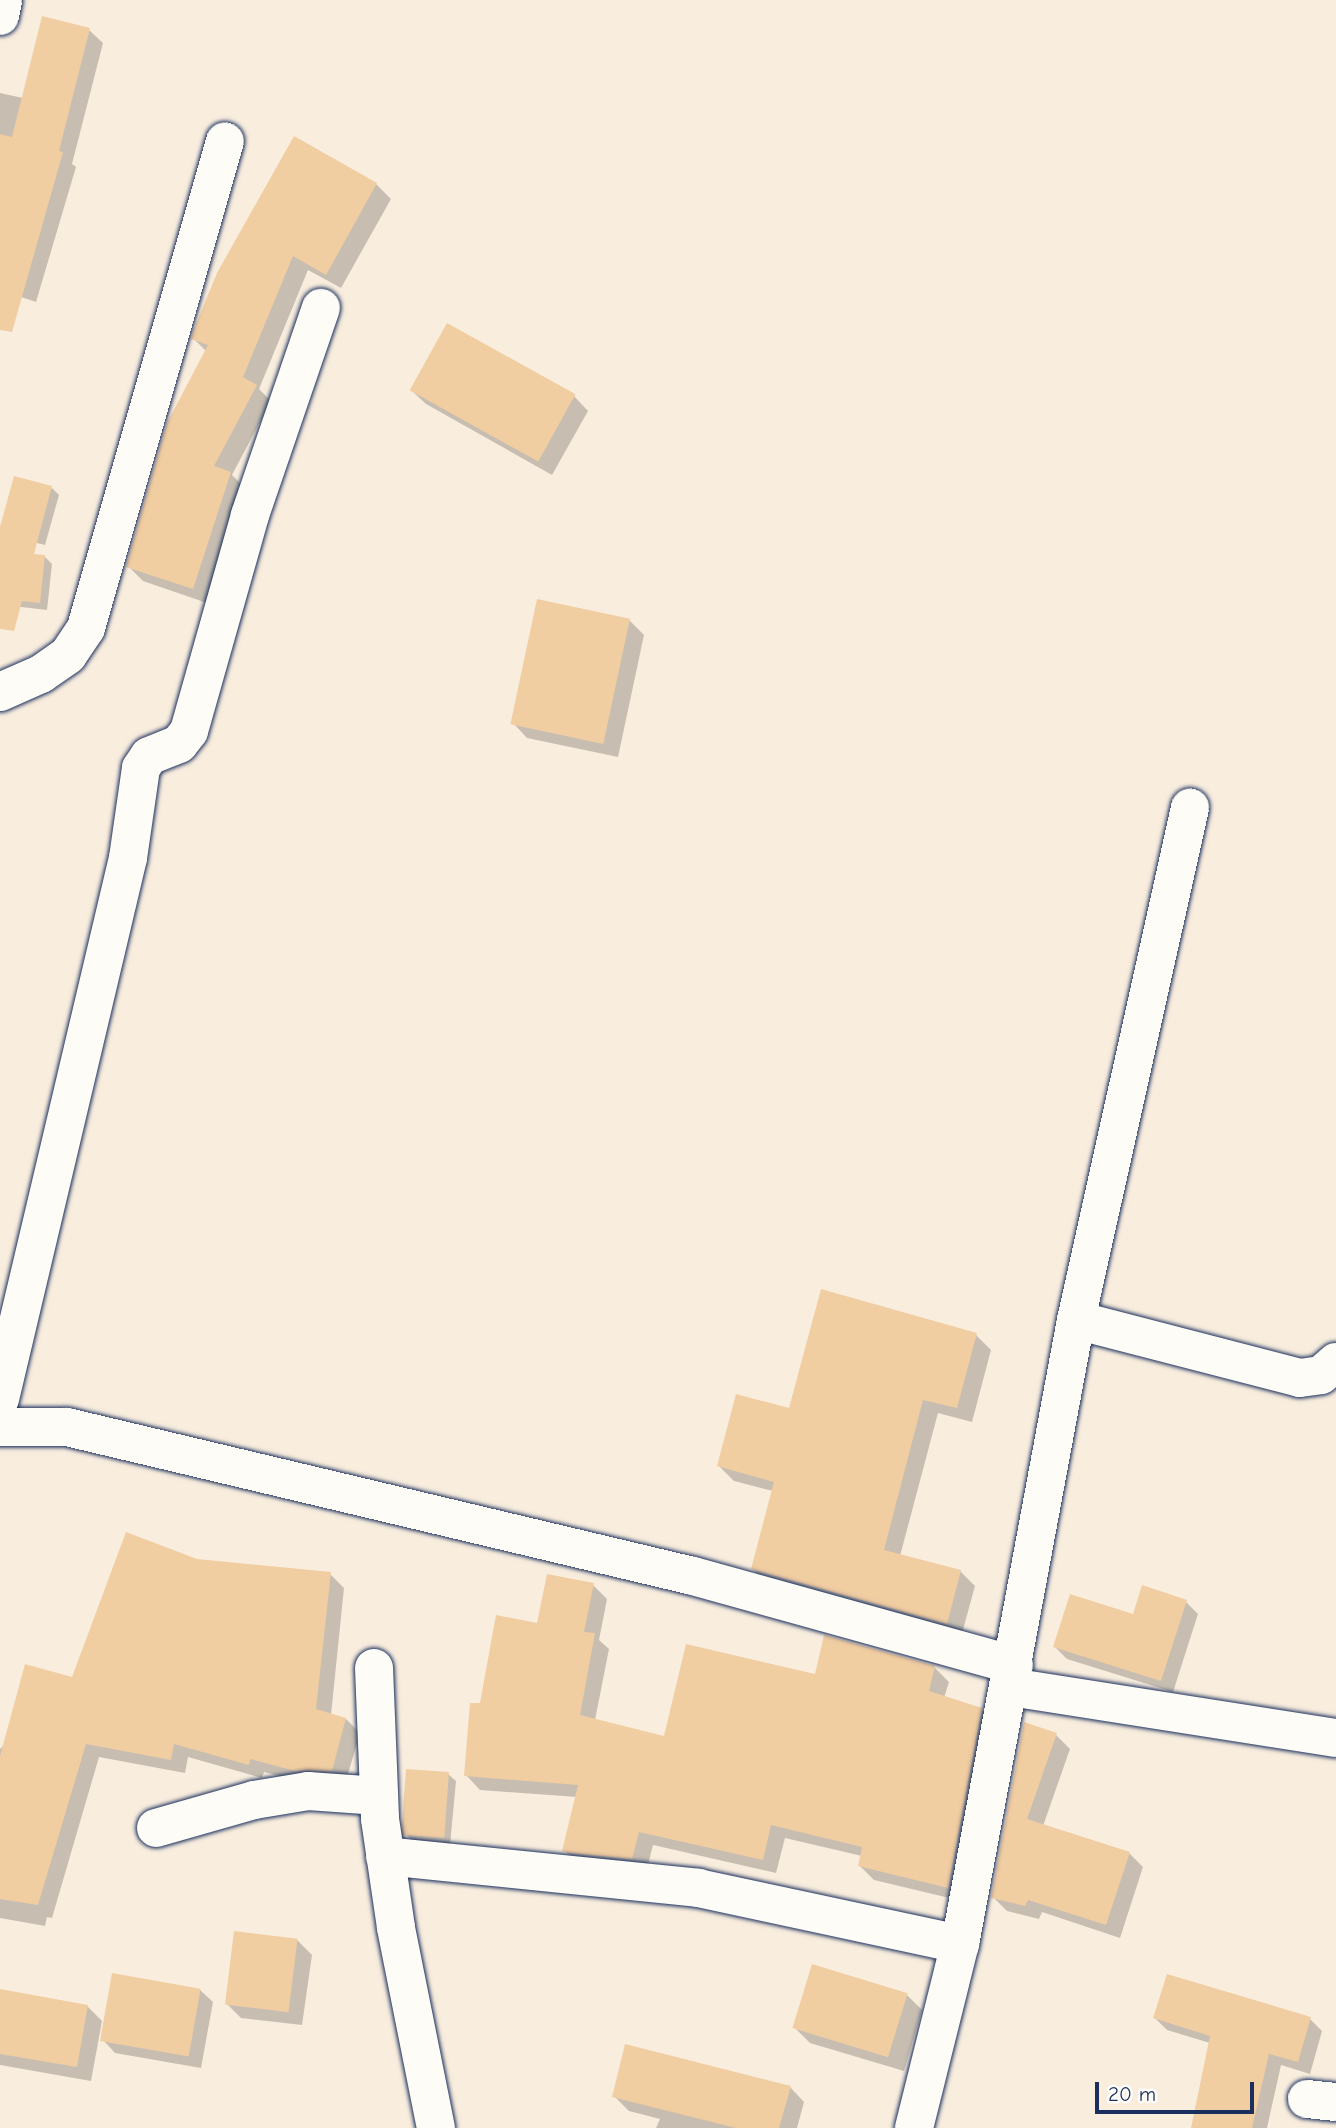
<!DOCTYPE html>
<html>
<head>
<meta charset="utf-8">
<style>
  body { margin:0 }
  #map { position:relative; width:1336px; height:2128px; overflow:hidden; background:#f9eede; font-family:"Comic Neue",sans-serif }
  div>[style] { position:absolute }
  .shadow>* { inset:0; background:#0003 }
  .building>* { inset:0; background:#f1cda2; transform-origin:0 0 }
  .roads { filter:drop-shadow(0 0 2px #1b2f5e) drop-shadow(0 0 2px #1b2f5e) }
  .street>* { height:38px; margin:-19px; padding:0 19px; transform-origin:19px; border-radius:19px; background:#fdfcf7 }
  span { translate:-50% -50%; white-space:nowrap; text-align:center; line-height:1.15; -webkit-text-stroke:5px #fdfcf7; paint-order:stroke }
  .scale { position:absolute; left:1095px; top:2082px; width:159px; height:32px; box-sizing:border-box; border:4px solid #1b2f5e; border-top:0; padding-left:9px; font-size:21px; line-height:24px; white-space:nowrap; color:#1b2f5e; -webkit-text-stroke:5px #fdfcf7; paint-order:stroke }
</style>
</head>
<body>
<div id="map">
  <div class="shadow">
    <i style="clip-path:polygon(89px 30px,103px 43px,72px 164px,76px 167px,36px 302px,0 290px,0 93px,23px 98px)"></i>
    <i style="clip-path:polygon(376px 184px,391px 199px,341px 288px,308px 270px,259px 389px,271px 401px,232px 475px,245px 488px,207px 603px,143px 581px,128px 566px,207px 352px,193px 338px)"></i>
    <i style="clip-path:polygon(411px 390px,574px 396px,588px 411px,552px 475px,426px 404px)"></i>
    <i style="clip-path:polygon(52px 488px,59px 495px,45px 545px,9px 536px)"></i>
    <i style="clip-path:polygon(45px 557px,52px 564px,47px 610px,4px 605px,0 601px,0 570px)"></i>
    <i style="clip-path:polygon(629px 620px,644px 635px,618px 757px,527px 738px,513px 723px)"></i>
    <i style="clip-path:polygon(976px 1335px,991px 1350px,972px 1422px,938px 1413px,900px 1556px,960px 1571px,975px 1586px,961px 1637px,767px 1584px,753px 1569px,773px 1491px,734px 1481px,719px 1466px,790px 1410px)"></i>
    <i style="clip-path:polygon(197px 1560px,330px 1574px,344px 1588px,331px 1715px,346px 1719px,360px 1733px,345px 1784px,310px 1784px,264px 1772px,262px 1778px,188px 1757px,185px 1773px,99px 1757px,52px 1918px,47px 1917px,45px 1926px,0 1918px,0 1749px)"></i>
    <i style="clip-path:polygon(593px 1585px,607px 1599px,599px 1640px,609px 1649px,595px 1720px,665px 1738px,816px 1676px,934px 1667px,949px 1682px,944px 1698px,981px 1709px,995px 1724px,962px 1901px,874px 1880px,860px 1866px,862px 1856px,785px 1838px,776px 1873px,653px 1845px,646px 1873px,578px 1865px,564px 1850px,577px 1797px,480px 1790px,466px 1775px,481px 1705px,539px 1625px)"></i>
    <i style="clip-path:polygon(1186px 1602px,1198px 1614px,1173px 1692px,1067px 1659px,1055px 1647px)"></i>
    <i style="clip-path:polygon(1056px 1735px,1070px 1749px,1043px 1826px,1129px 1853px,1143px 1867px,1120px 1938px,1042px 1912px,1039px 1919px,1007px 1911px,993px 1897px)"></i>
    <i style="clip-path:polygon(448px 1774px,456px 1781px,450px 1845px,413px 1842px,406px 1834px)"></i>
    <i style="clip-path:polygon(297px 1940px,312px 1955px,302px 2025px,241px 2018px,226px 2003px)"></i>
    <i style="clip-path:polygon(200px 1990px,213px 2002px,201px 2068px,115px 2053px,103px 2040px)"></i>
    <i style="clip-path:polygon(0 1991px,87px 2006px,102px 2021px,91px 2081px,0 2065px)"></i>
    <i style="clip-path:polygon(907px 1995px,922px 2010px,904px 2071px,810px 2043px,795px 2028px)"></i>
    <i style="clip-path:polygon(1155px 2018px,1310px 2019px,1322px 2031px,1310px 2074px,1281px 2065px,1267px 2128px,1193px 2128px,1210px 2043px,1167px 2030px)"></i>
    <i style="clip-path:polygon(790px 2087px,804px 2102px,797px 2128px,656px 2128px,660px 2119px,629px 2111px,614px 2096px)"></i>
  </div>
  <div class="building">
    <i style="clip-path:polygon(42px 16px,90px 28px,59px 151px,63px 152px,12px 332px,0 330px,0 134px,12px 137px)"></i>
    <i style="clip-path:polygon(294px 136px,377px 183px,326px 275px,293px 256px,243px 377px,257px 385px,214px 466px,231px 472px,193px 589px,126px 567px,167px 423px,208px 345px,191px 339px,194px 329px,217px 273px)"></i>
    <i style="left:447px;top:323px;width:147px;height:77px;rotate:29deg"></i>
    <i style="clip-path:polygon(14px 476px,52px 486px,34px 554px,45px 555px,40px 603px,22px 601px,14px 631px,0 629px,0 527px)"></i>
    <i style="left:537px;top:599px;width:95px;height:128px;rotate:12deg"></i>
    <i style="clip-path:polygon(821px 1289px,977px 1333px,957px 1408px,923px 1400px,884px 1550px,961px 1570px,947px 1624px,751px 1569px,774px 1482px,717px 1466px,736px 1394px,789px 1408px)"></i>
    <i style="clip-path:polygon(126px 1532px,197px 1559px,331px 1572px,316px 1709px,346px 1718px,332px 1771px,295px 1771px,250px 1759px,249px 1765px,174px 1744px,171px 1760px,86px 1744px,38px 1905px,0 1899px,0 1756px,25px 1664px,72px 1677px)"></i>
    <i style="clip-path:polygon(547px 1574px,594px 1583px,584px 1632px,595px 1633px,580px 1715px,664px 1736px,686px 1644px,815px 1674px,824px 1635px,935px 1666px,929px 1691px,982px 1708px,948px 1888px,858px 1866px,862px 1847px,771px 1825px,763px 1860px,639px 1832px,632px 1859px,570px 1853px,562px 1851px,578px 1785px,464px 1776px,470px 1703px,480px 1703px,496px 1615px,537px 1623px)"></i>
    <i style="clip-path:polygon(1142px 1585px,1187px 1600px,1161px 1681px,1053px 1647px,1070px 1594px,1133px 1614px)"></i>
    <i style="clip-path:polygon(1024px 1722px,1057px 1733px,1027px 1819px,1130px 1852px,1106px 1925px,1028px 1900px,1025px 1906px,991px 1898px)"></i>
    <i style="left:406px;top:1769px;width:43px;height:66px;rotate:4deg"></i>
    <i style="left:234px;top:1931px;width:64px;height:74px;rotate:7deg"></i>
    <i style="left:812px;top:1964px;width:100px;height:67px;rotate:17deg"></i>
    <i style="left:112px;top:1973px;width:90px;height:69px;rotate:10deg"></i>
    <i style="clip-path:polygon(1167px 1974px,1311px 2017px,1298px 2062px,1269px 2054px,1252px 2128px,1191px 2128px,1210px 2036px,1153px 2018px)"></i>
    <i style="clip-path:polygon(0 1989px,88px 2005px,77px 2067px,0 2054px)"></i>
    <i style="clip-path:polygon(625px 2044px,791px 2086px,779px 2128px,736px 2128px,612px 2097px)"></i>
  </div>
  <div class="roads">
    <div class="street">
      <i style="left:0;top:16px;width:16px;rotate:-79deg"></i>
      <i style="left:0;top:692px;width:45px;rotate:-23.7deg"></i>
      <i style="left:41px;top:674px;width:33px;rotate:-35deg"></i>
      <i style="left:68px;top:655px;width:32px;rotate:-56deg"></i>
      <i style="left:86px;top:628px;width:506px;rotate:-74.07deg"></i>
      <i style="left:1076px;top:1320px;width:231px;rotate:14.5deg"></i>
      <i style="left:1300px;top:1378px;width:21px;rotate:-8deg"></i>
      <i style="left:1321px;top:1375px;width:20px;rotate:-41deg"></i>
      <i style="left:0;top:1399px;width:556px;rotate:-76.69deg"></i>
      <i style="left:128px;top:858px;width:91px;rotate:-81.8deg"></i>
      <i style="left:141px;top:768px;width:14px;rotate:-56deg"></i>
      <i style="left:149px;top:756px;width:32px;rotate:-22deg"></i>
      <i style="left:179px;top:744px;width:16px;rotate:-52deg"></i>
      <i style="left:189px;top:731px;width:224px;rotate:-74.2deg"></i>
      <i style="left:250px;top:515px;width:219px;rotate:-71.1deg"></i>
      <i style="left:0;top:1427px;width:67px"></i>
      <i style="left:67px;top:1427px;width:643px;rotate:13.39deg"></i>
      <i style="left:693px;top:1576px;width:333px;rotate:15.5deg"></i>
      <i style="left:374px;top:1668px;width:151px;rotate:87.7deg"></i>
      <i style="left:380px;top:1819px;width:110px;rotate:81.6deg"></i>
      <i style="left:396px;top:1928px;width:204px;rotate:78.7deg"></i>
      <i style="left:1010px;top:1687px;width:330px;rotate:8.9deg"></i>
      <i style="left:156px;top:1828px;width:102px;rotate:-15.9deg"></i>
      <i style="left:254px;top:1800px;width:55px;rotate:-9.5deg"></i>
      <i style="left:308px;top:1791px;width:71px;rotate:4deg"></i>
      <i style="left:385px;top:1856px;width:315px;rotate:5.8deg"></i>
      <i style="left:698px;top:1888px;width:268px;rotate:12.1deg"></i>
      <i style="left:1307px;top:2099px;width:29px;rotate:6deg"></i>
      <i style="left:914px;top:2128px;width:190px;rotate:-76deg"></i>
      <i style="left:960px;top:1944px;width:635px;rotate:-79.47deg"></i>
      <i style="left:1076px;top:1320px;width:525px;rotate:-77.45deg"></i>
    </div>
  </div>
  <div class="scale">20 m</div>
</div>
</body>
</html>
